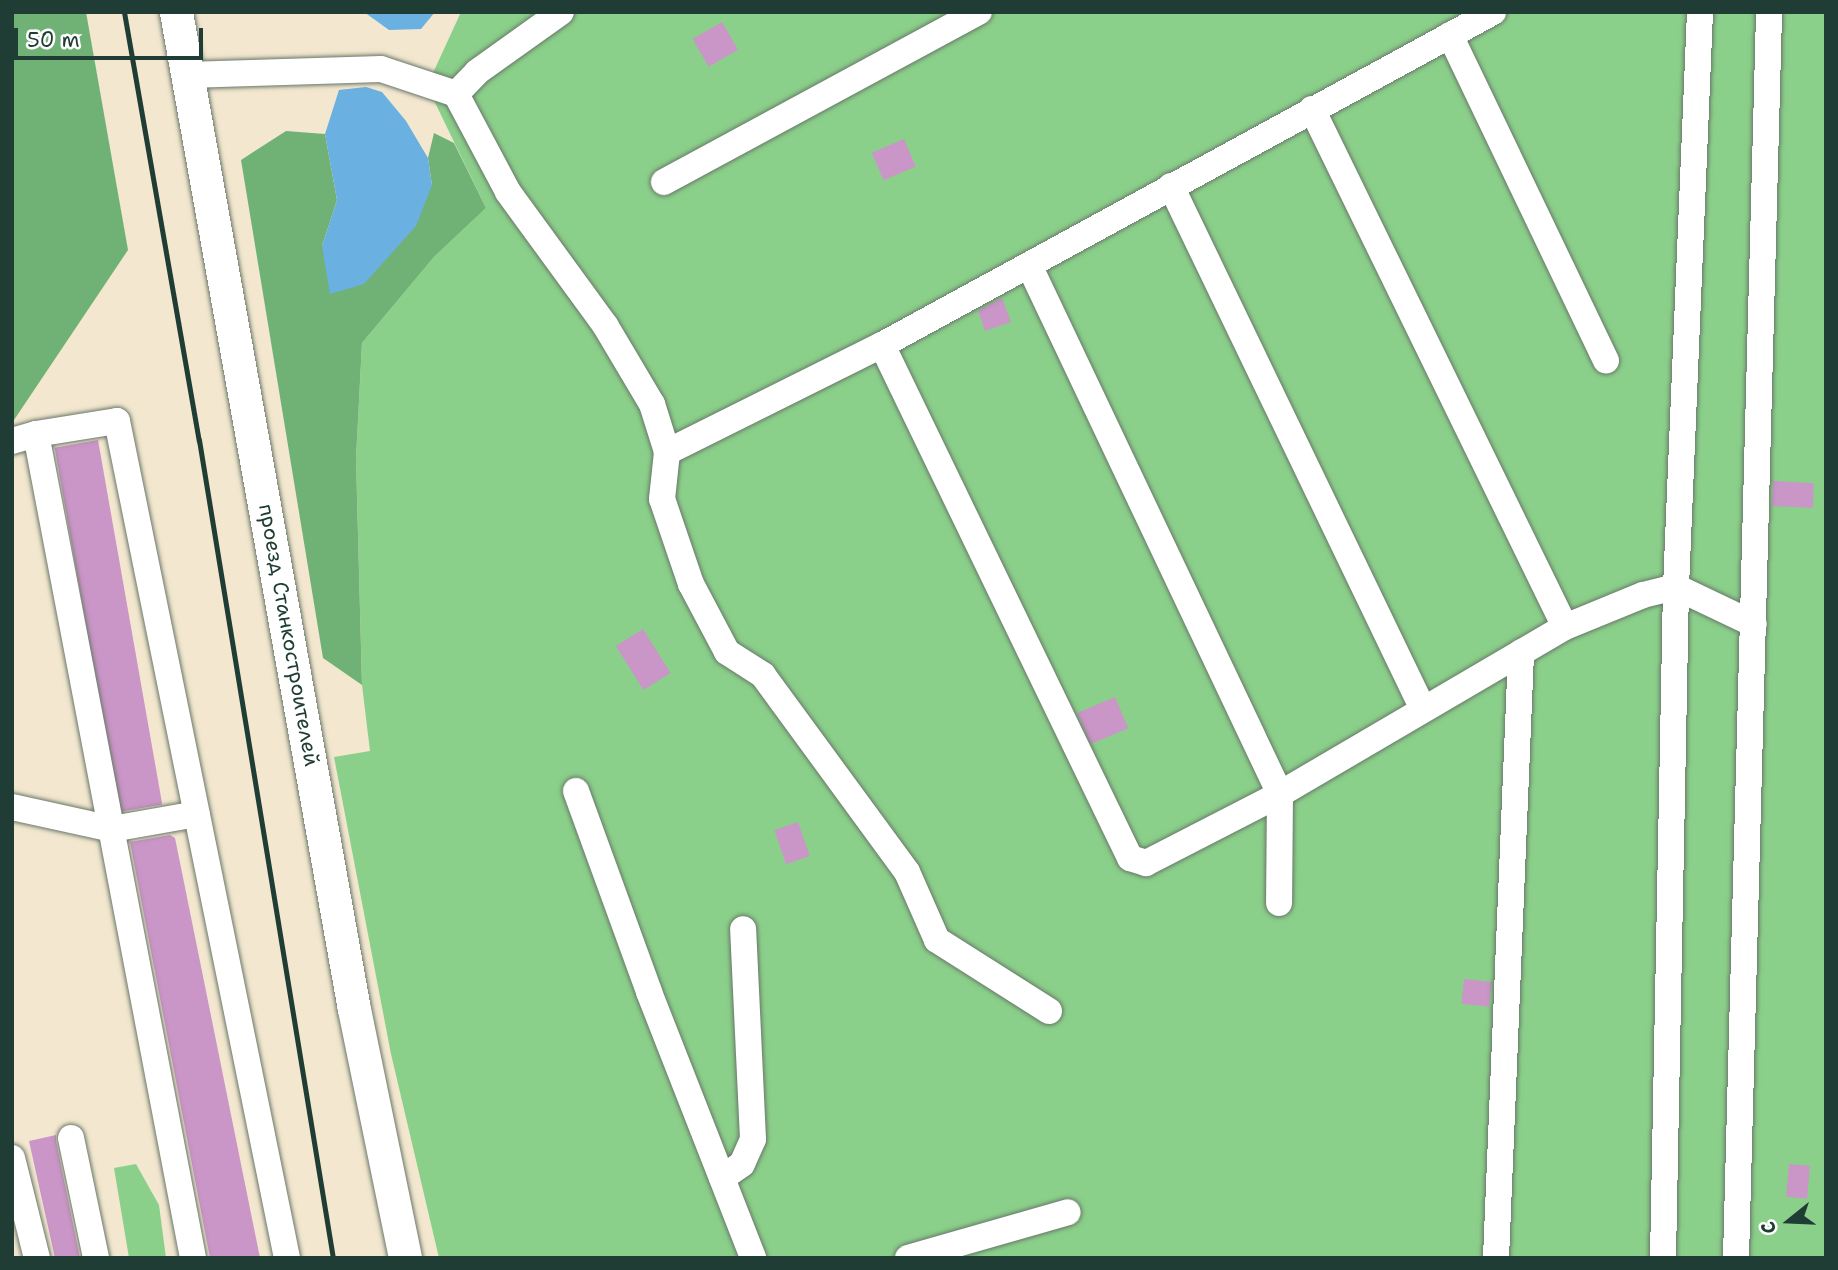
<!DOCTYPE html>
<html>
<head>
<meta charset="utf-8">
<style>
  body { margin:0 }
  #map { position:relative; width:1838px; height:1270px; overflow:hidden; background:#f3e7cf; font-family:"Shantell Sans",sans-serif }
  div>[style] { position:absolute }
  .green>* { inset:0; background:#8bd08a }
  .forest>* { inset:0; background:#70b276 }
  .water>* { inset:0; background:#6ab0e0 }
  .building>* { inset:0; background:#ca95c7; transform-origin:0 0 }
  .roads { filter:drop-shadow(0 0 2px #69786a) drop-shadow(0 0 2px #69786a) }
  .minor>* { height:26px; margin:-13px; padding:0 13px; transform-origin:13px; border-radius:13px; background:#fff }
  .major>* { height:33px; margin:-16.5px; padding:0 16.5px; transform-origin:16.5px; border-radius:16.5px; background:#fff }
  .rail>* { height:5px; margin:-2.5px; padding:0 2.5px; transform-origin:2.5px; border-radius:2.5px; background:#1f3d34 }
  span { translate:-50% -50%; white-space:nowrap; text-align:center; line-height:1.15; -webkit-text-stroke:5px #fff; paint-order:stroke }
  .street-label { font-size:21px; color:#1f3d34 }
  .frame { position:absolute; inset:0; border:14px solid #1f3d34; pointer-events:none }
  .north { position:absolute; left:1754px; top:1186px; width:70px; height:70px; -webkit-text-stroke:5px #fff; paint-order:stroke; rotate:252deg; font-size:19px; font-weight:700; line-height:28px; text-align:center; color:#1f3d34 }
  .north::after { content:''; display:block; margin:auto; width:24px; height:32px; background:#1f3d34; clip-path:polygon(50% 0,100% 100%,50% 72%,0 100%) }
  .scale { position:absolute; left:14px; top:28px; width:189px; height:32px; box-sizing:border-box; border:4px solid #1f3d34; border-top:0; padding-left:9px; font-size:21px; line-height:24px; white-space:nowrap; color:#1f3d34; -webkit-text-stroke:5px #fff; paint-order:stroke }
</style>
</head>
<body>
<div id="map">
  <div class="green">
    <i style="clip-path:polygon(461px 12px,1826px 12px,1826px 1258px,439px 1258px,391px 1054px,334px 757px,370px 751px,362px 685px,356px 459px,362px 343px,434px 257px,486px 208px,427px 86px)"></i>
    <i style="clip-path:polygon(136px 1164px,159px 1205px,166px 1258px,129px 1258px,114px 1168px)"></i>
  </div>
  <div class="forest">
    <i style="clip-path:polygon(12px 12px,86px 12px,128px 250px,12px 423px)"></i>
    <i style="clip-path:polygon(286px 131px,325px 134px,337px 200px,322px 246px,432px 185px,428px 158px,434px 133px,454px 143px,486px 208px,434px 257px,362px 343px,356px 459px,362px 685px,323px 658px,241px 160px)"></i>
  </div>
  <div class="water">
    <i style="clip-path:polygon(364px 12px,435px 12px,421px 29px,389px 30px)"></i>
    <i style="clip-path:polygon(366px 87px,382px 92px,406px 121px,428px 158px,432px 185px,416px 226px,364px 284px,330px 294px,322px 246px,337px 200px,325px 134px,339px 90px)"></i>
  </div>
  <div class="building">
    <i style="left:722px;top:22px;width:32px;height:34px;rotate:60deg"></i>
    <i style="left:904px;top:139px;width:30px;height:35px;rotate:67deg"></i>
    <i style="clip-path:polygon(1002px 298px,1011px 322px,985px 331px,978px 311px)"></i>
    <i style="left:98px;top:440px;width:370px;height:44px;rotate:80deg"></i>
    <i style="left:1773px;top:481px;width:41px;height:25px;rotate:3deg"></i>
    <i style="left:643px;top:629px;width:52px;height:32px;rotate:58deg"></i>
    <i style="left:1115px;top:697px;width:34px;height:41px;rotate:67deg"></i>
    <i style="left:798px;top:822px;width:36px;height:25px;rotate:71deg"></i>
    <i style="clip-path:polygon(170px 835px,175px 838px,260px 1258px,210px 1258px,130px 842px)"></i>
    <i style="left:1464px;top:979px;width:28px;height:25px;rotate:6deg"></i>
    <i style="clip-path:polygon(56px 1135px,56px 1141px,80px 1258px,55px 1258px,29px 1141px)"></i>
    <i style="left:1789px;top:1164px;width:21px;height:33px;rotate:5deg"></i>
  </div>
  <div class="roads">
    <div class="minor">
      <i style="left:1450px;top:35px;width:361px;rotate:64.4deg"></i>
      <i style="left:187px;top:75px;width:194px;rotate:-1.8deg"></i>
      <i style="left:381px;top:69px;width:79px;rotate:18.4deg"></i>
      <i style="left:456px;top:94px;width:111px;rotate:62deg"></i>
      <i style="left:508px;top:192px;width:165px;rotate:53.9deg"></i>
      <i style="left:605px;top:325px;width:92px;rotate:59.3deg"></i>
      <i style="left:652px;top:404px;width:50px;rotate:72.6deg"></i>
      <i style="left:456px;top:94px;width:30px;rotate:-46deg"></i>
      <i style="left:477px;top:72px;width:103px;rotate:-35.5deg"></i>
      <i style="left:1312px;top:109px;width:576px;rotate:63.97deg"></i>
      <i style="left:664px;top:182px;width:358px;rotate:-28.4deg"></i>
      <i style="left:1171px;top:186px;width:578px;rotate:64.28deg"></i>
      <i style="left:1029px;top:265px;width:586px;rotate:64.62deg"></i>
      <i style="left:1280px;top:794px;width:109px;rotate:90.5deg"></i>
      <i style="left:882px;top:345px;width:570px;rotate:64.2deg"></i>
      <i style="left:1130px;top:858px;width:17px;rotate:17deg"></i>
      <i style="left:1146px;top:863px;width:151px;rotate:-27.2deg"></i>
      <i style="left:1280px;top:794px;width:330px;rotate:-30.4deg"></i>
      <i style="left:1565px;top:627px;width:84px;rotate:-22.3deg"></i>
      <i style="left:1643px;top:595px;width:34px;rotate:-14deg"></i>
      <i style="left:1676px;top:587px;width:86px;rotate:25.4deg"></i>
      <i style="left:36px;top:434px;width:82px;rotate:-9.1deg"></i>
      <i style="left:117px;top:421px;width:854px;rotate:78.52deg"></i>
      <i style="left:12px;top:441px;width:25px;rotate:-16deg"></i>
      <i style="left:36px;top:434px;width:839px;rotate:79.21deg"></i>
      <i style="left:576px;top:791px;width:214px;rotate:70deg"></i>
      <i style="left:649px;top:992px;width:286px;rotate:68.6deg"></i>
      <i style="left:12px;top:807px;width:102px;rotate:12.4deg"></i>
      <i style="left:112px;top:829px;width:86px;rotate:-10deg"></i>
      <i style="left:1049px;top:1011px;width:133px;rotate:-147.6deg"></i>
      <i style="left:937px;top:940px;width:74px;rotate:-113.8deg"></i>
      <i style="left:907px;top:872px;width:244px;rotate:-126.2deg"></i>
      <i style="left:763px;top:675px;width:43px;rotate:-147.4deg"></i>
      <i style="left:727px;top:652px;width:77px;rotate:-117.9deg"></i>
      <i style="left:691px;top:584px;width:90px;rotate:-108.8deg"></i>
      <i style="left:662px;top:499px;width:47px;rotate:-83.9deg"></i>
      <i style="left:667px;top:452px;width:240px;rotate:-26.5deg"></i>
      <i style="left:882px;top:345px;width:696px;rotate:-28.59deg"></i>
      <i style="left:71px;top:1138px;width:123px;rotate:78.2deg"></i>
      <i style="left:12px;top:1158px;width:103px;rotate:76deg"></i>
      <i style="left:722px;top:1178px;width:24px;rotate:-35deg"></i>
      <i style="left:742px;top:1164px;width:27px;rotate:-66deg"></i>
      <i style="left:753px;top:1139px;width:210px;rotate:-92.7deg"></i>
      <i style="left:908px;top:1258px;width:166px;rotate:-16deg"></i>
      <i style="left:1496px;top:1258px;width:606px;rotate:-87.63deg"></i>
      <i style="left:1663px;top:1258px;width:671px;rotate:-88.89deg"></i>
      <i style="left:1676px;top:587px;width:576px;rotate:-87.61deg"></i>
      <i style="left:1736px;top:1258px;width:1246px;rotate:-88.48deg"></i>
    </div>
    <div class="major">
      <i style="left:176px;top:12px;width:1013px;rotate:79.88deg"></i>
      <i style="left:354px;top:1009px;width:254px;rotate:78.4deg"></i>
    </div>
  </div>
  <div class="rail">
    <i style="left:124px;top:12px;width:435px;rotate:80.1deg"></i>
    <i style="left:199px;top:440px;width:829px;rotate:80.7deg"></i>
  </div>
  <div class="street-label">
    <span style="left:289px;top:635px;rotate:80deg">проезд Станкостроителей</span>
  </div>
  <div class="frame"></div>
  <div class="north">С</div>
  <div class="scale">50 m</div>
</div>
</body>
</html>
